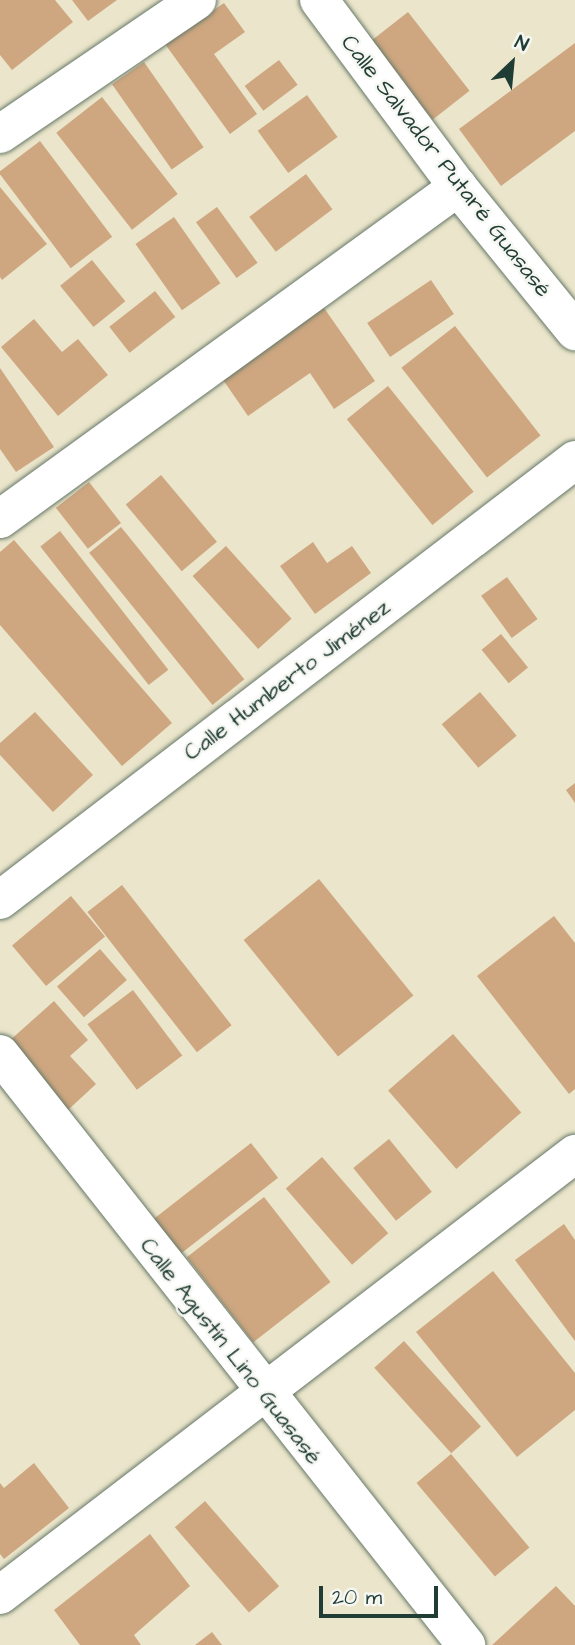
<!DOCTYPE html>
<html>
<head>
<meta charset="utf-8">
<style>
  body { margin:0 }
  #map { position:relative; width:575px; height:1645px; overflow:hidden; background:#ebe6cb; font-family:"Architects Daughter",sans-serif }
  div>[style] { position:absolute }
  .building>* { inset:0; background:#cea781; transform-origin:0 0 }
  .roads { filter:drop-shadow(0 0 2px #667869) drop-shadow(0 0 2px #667869) }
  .minor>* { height:38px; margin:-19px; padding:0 19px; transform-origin:19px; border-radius:19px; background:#fff }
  span { translate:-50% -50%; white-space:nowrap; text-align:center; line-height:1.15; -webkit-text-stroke:5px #f6f6f2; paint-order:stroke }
  .street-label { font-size:23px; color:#1f3d34 }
  .north { position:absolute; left:477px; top:28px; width:70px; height:70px; -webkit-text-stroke:5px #f6f6f2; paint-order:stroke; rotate:26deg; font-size:19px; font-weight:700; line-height:28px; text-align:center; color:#1f3d34 }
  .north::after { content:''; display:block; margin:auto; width:24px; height:32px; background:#1f3d34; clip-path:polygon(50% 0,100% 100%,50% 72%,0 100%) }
  .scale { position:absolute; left:319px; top:1586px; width:119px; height:32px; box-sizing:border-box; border:4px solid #1f3d34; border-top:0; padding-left:9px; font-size:21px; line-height:24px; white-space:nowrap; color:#1f3d34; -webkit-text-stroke:5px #f6f6f2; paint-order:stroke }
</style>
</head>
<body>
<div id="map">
  <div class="building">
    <i style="clip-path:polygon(0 0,55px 0,73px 22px,12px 70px,0 55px)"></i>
    <i style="clip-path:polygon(72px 0,117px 0,88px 21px)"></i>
    <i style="clip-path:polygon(224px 3px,245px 32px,214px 54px,257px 114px,230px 134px,165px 44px)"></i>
    <i style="left:408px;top:12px;width:100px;height:47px;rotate:52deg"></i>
    <i style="clip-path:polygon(575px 43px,575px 131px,501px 186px,459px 129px)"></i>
    <i style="left:279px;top:60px;width:31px;height:43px;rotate:53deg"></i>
    <i style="left:144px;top:62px;width:104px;height:39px;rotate:55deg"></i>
    <i style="left:307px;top:95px;width:52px;height:61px;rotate:54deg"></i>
    <i style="left:102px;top:97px;width:123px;height:58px;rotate:52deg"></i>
    <i style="left:40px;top:141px;width:120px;height:52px;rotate:53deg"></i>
    <i style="left:306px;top:174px;width:44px;height:71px;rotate:53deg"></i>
    <i style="clip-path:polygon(0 187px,47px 244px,2px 280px,0 277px)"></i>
    <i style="left:217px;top:207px;width:69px;height:26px;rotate:54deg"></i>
    <i style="left:174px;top:217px;width:81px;height:47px;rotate:55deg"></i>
    <i style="left:92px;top:260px;width:53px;height:41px;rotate:51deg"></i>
    <i style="left:431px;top:280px;width:41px;height:77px;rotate:56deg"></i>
    <i style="left:155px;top:291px;width:33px;height:58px;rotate:52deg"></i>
    <i style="clip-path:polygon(322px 305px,375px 381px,334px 409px,310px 373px,248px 416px,219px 374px)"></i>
    <i style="clip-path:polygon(34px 319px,62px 352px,78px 339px,108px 375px,58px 416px,1px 347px)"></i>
    <i style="left:455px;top:326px;width:139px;height:68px;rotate:52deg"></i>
    <i style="clip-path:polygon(0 368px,54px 447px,16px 472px,0 449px)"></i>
    <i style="left:388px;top:386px;width:136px;height:53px;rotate:51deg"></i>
    <i style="left:161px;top:475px;width:87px;height:46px;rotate:50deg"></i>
    <i style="left:89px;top:482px;width:52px;height:42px;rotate:52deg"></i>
    <i style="left:121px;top:527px;width:196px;height:41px;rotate:51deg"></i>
    <i style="left:60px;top:531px;width:176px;height:25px;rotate:52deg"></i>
    <i style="clip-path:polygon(14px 540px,172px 723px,122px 766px,0 625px,0 552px)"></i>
    <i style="clip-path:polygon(313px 542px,327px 563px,352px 546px,371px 573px,315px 614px,280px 566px)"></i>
    <i style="left:226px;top:546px;width:98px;height:45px;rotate:48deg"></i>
    <i style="left:507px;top:577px;width:52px;height:32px;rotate:54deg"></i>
    <i style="left:501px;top:634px;width:43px;height:25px;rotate:51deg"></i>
    <i style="left:480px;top:692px;width:57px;height:50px;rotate:50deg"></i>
    <i style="clip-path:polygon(35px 712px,93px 775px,53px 812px,0 755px,0 743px)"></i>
    <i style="clip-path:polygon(575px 783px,575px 803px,566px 790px)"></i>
    <i style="left:319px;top:879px;width:150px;height:97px;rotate:51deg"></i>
    <i style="left:122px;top:885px;width:178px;height:44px;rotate:52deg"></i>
    <i style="left:71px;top:896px;width:53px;height:77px;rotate:50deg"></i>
    <i style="clip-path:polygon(554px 916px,575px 943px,575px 1089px,569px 1094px,477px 976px)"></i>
    <i style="left:100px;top:949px;width:41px;height:57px;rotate:49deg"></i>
    <i style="left:133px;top:990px;width:82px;height:57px;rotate:53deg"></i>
    <i style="clip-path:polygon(54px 1001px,88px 1040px,70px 1056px,96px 1084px,68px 1110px,8px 1042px)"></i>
    <i style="left:453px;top:1034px;width:104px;height:86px;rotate:49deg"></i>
    <i style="left:389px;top:1139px;width:68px;height:46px;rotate:51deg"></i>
    <i style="left:251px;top:1143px;width:44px;height:126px;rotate:52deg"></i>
    <i style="left:322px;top:1157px;width:101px;height:48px;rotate:49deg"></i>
    <i style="left:264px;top:1197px;width:108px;height:98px;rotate:52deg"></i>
    <i style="clip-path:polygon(564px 1224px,575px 1240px,575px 1341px,515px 1260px)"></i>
    <i style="clip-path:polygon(493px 1271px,575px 1373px,575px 1410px,517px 1457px,416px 1332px)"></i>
    <i style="left:404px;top:1341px;width:115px;height:40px;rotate:48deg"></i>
    <i style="left:451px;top:1454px;width:122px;height:45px;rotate:50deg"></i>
    <i style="clip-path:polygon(34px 1463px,69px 1508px,4px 1559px,0 1554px,0 1483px,4px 1488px)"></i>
    <i style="left:205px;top:1501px;width:113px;height:40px;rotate:49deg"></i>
    <i style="clip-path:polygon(150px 1534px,190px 1586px,134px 1635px,141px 1645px,80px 1645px,54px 1610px)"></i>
    <i style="clip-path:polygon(556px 1586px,575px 1606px,575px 1645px,492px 1645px)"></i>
    <i style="clip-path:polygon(212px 1632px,222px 1645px,195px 1645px)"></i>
  </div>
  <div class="roads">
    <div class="minor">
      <i style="left:319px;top:0;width:233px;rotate:53.4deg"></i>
      <i style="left:458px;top:187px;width:186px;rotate:50.9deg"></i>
      <i style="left:0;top:134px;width:238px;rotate:-34.2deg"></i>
      <i style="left:0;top:519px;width:566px;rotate:-35.94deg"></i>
      <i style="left:0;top:900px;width:724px;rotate:-37.42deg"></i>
      <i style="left:0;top:1054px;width:753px;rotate:51.74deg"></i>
      <i style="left:0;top:1595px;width:725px;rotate:-37.49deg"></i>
    </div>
  </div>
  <div class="street-label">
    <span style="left:446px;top:166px;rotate:52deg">Calle Salvador Putaré Guasasé</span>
    <span style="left:287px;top:680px;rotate:-37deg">Calle Humberto Jiménez</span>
    <span style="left:231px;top:1351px;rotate:52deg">Calle Agustín Lino Guasasé</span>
  </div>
  <div class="north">N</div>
  <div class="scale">20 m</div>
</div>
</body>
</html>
